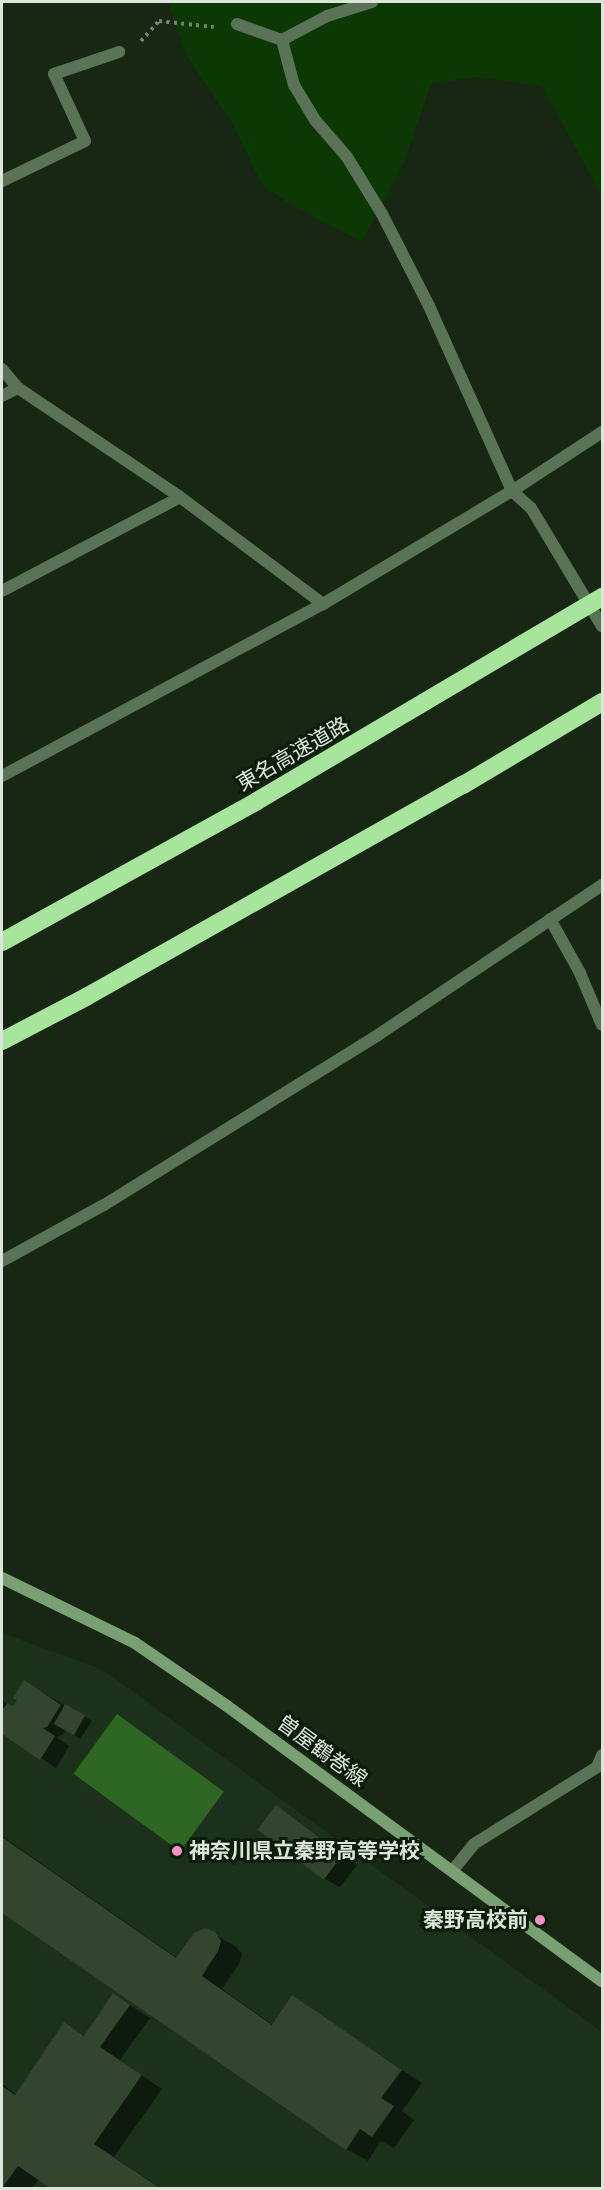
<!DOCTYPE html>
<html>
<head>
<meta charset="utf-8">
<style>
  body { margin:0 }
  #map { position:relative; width:604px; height:2190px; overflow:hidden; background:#172714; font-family:Inter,"Noto Sans JP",sans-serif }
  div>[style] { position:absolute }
  .built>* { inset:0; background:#1c3119 }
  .green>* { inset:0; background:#0c3804 }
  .water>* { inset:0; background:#2e6724; transform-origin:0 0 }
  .shadow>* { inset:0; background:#0007 }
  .building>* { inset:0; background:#33442f; transform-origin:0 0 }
  .path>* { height:4px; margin-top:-2px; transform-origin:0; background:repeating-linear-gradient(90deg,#748272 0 3px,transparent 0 7.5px) }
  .service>* { height:12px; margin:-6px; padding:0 6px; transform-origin:6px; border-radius:6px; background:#5a7256 }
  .minor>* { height:12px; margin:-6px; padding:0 6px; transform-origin:6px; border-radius:6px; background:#5a7256 }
  .tertiary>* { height:12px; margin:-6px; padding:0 6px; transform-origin:6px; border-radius:6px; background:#5a7256 }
  .secondary>* { height:12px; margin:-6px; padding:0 6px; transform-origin:6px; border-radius:6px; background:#79a072 }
  .motorway>* { height:18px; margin:-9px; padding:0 9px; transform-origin:9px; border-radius:9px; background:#a7e49c }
  .dots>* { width:16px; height:16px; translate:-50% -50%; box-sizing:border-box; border:3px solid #0d1d0b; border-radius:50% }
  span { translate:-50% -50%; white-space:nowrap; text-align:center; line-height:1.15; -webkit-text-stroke:6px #0d1d0b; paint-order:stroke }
  .street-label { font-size:21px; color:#dbe5d9 }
  .poi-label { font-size:21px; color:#dbe5d9; font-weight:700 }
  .left { translate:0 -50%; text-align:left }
  .right { translate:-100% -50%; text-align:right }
  .frame { position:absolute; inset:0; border:3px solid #dbe5d9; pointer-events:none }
</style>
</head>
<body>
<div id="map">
  <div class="built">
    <i style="clip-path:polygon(2px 1633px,103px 1670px,602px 2032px,602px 2188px,2px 2188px)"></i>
  </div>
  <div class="green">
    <i style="clip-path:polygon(168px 2px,602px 2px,602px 196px,542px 86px,475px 77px,431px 84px,405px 160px,362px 242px,293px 206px,262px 185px,234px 126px,186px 55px)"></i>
  </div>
  <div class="water">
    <i style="left:117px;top:1714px;width:132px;height:74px;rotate:36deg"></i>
  </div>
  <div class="shadow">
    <i style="clip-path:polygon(40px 1691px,92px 1721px,80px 1739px,66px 1730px,62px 1735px,56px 1737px,69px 1746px,56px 1768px,2px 1732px,2px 1700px,14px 1708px)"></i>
    <i style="clip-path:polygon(277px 1807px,357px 1865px,340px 1887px,325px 1879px)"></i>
    <i style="clip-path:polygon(2px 1836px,177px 1958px,214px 1934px,236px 1947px,242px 1954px,239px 1964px,222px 1989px,273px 2025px,293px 1997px,422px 2083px,402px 2111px,414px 2120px,394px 2148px,381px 2141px,368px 2161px,346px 2149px,2px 1911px)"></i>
    <i style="clip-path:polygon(114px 1995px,150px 2018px,120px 2060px,162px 2089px,114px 2157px,161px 2188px,53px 2188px,39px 2179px,32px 2188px,2px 2188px,2px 2158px,4px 2155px,2px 2153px,2px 2084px,17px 2095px,65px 2024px,85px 2036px)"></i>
  </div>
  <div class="building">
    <i style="clip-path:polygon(24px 1680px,61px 1705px,47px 1727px,43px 1728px,55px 1736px,40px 1760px,2px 1734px,2px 1711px,7px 1703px,13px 1706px,17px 1700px,13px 1698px)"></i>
    <i style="left:65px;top:1704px;width:23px;height:23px;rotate:29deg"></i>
    <i style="left:276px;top:1805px;width:83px;height:31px;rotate:37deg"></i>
    <i style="clip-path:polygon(2px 1837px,176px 1958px,194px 1933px,205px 1928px,215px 1932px,221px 1941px,218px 1951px,202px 1976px,272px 2025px,292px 1995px,402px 2070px,381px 2098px,394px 2106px,372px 2137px,360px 2129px,346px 2150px,2px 1913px)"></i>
    <i style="clip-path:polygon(113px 1993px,130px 2005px,100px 2047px,142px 2075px,94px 2144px,160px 2188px,50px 2188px,18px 2166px,2px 2188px,2px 2086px,15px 2095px,64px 2022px,84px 2036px)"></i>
  </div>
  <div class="path">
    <i style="left:141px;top:41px;width:27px;rotate:-48deg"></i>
    <i style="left:159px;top:21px;width:55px;rotate:6.2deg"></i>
  </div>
  <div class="service">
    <i style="left:237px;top:24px;width:48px;rotate:19.6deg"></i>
    <i style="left:2px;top:181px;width:92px;rotate:-25.7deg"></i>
    <i style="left:85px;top:141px;width:74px;rotate:-114.8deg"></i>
    <i style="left:54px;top:74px;width:69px;rotate:-18.7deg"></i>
    <i style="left:453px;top:1870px;width:33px;rotate:-51deg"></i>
    <i style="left:474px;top:1844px;width:145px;rotate:-32deg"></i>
    <i style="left:597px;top:1767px;width:13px;rotate:-67deg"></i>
  </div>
  <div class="minor">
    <i style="left:372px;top:2px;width:47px;rotate:162.7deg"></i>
    <i style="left:327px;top:16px;width:51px;rotate:151.9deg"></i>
    <i style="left:282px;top:40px;width:47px;rotate:75.1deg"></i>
    <i style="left:294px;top:85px;width:41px;rotate:59deg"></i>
    <i style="left:315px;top:120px;width:49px;rotate:49.1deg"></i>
    <i style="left:347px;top:157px;width:67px;rotate:58.4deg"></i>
    <i style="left:382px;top:214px;width:103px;rotate:62.9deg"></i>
    <i style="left:429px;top:306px;width:203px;rotate:65.8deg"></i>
    <i style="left:512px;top:491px;width:25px;rotate:42deg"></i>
    <i style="left:531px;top:508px;width:138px;rotate:59deg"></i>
    <i style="left:2px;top:369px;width:25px;rotate:50deg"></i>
    <i style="left:18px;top:388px;width:195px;rotate:33.9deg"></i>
    <i style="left:180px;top:497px;width:179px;rotate:36.8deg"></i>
    <i style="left:2px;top:396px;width:18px;rotate:-27deg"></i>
    <i style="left:2px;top:591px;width:201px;rotate:-27.8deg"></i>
    <i style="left:550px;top:919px;width:62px;rotate:60.9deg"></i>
    <i style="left:580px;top:973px;width:56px;rotate:67.1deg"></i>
    <i style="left:2px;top:1261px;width:116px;rotate:-28.8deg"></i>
    <i style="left:104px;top:1205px;width:322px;rotate:-31.8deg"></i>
    <i style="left:378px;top:1035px;width:270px;rotate:-33.8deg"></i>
  </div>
  <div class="tertiary">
    <i style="left:2px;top:776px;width:364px;rotate:-28.2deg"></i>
    <i style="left:323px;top:604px;width:220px;rotate:-30.9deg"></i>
    <i style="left:512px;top:491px;width:108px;rotate:-33.2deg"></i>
  </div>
  <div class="secondary">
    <i style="left:2px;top:1578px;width:148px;rotate:26deg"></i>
    <i style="left:135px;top:1643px;width:112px;rotate:34.4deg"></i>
    <i style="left:227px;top:1706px;width:465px;rotate:36.3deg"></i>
  </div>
  <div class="motorway">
    <i style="left:2px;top:942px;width:291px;rotate:-28.9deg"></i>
    <i style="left:257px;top:801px;width:401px;rotate:-30.6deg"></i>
    <i style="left:2px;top:1041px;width:95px;rotate:-27.6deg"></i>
    <i style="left:86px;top:997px;width:433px;rotate:-29.4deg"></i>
    <i style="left:463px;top:785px;width:162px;rotate:-30.8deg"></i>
  </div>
  <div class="dots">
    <i style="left:177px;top:1851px;background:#fc8fc3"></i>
    <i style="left:540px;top:1920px;background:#fc8fc3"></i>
  </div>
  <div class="street-label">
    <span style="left:293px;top:754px;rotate:-30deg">東名高速道路</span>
    <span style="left:322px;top:1751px;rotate:36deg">曽屋鶴巻線</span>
  </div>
  <div class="poi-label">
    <span class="left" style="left:189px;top:1851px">神奈川県立秦野高等学校</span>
    <span class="right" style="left:528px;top:1920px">秦野高校前</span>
  </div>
  <div class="frame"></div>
</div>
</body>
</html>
